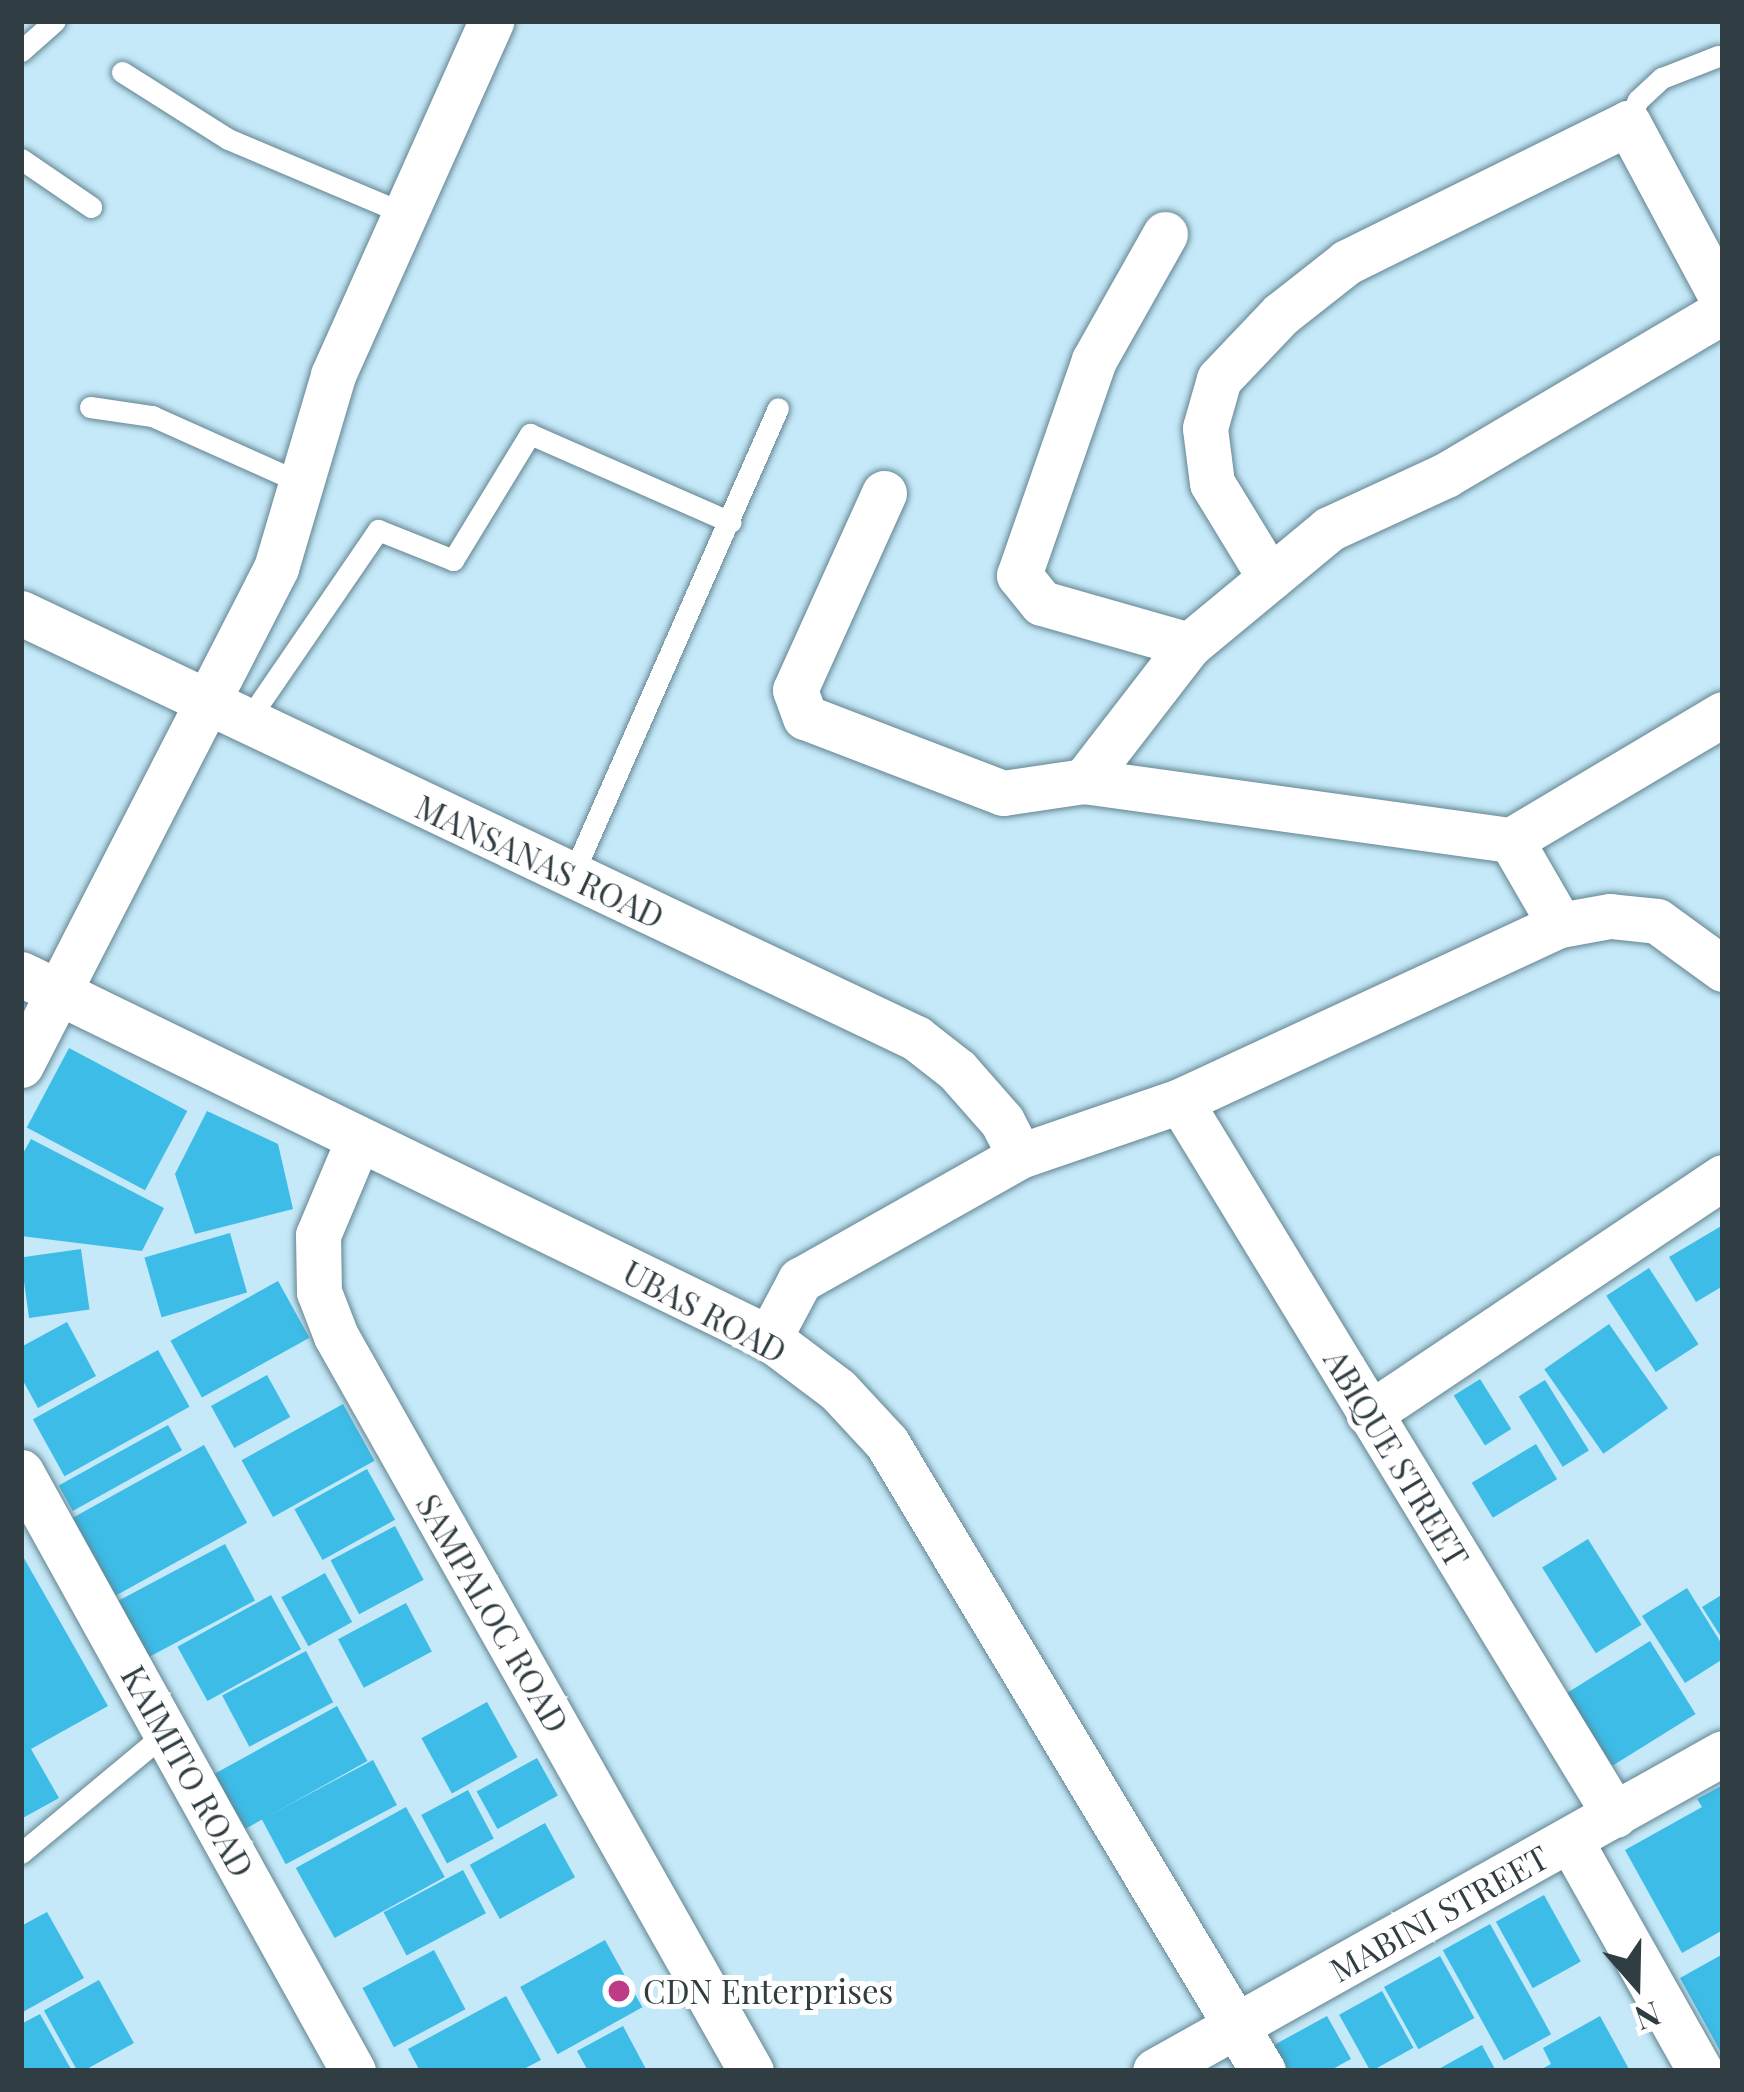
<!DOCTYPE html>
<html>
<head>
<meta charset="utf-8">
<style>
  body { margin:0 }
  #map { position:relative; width:1744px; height:2092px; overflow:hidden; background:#c5e9f8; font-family:"Playfair Display",serif }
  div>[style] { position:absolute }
  .building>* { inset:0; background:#3cbce7; transform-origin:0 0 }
  .roads { filter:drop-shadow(0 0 3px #638492) drop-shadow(0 0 3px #638492) }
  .service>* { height:21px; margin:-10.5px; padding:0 10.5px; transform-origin:10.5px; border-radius:10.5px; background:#fff }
  .minor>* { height:45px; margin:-22.5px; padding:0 22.5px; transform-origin:22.5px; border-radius:22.5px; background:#fff }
  .dots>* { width:33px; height:33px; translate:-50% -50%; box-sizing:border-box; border:6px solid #fff; border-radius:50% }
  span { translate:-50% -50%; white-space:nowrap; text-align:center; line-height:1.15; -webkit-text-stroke:10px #fff; paint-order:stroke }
  .street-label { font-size:33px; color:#303e44 }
  .poi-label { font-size:33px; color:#303e44 }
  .left { translate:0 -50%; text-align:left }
  .frame { position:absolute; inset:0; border:24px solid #303e44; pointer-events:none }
  .north { position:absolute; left:1576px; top:1924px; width:120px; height:120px; -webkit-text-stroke:9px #fff; paint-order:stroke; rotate:160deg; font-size:33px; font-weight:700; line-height:48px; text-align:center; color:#303e44 }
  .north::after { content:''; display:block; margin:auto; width:42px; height:54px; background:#303e44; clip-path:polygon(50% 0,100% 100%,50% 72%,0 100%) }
</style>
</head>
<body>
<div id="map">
  <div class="building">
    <i style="left:69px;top:1048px;width:134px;height:90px;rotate:28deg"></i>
    <i style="clip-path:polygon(207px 1111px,278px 1144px,293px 1209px,195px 1234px,175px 1174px)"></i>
    <i style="clip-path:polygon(31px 1139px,164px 1208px,142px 1251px,21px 1236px,21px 1157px)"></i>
    <i style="clip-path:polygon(1723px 1225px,1723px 1286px,1696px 1302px,1669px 1257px)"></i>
    <i style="left:230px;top:1233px;width:62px;height:89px;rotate:74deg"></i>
    <i style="left:81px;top:1249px;width:61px;height:61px;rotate:82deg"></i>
    <i style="left:1649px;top:1268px;width:91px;height:51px;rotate:57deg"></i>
    <i style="left:278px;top:1281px;width:65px;height:123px;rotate:61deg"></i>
    <i style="clip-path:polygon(67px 1322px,96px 1376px,38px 1408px,21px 1377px,21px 1347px)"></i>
    <i style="left:1609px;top:1324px;width:103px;height:79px;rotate:55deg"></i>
    <i style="left:158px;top:1350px;width:65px;height:143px;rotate:61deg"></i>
    <i style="left:267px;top:1375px;width:48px;height:64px;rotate:61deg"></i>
    <i style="left:1480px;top:1379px;width:59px;height:31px;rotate:58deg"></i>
    <i style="left:1545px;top:1380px;width:83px;height:31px;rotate:58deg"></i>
    <i style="left:343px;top:1404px;width:65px;height:116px;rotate:61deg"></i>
    <i style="left:168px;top:1425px;width:29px;height:125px;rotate:61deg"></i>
    <i style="left:1536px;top:1444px;width:41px;height:75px;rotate:59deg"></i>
    <i style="left:204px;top:1445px;width:89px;height:150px;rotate:61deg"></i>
    <i style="left:367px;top:1469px;width:58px;height:83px;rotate:61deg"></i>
    <i style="left:395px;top:1526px;width:61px;height:73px;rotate:62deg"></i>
    <i style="left:1588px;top:1539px;width:101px;height:54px;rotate:58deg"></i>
    <i style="left:225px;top:1544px;width:64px;height:126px;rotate:62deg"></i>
    <i style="clip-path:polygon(21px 1553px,108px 1706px,31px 1749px,59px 1798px,21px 1819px)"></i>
    <i style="left:325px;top:1573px;width:56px;height:50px;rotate:61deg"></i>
    <i style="clip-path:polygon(1687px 1588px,1723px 1646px,1723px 1659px,1685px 1683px,1642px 1616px)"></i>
    <i style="clip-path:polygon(1723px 1594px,1723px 1640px,1702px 1607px)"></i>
    <i style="left:271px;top:1595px;width:62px;height:107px;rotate:61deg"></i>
    <i style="left:406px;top:1603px;width:55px;height:77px;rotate:62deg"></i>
    <i style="left:1650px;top:1641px;width:86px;height:98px;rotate:58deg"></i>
    <i style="left:306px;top:1651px;width:58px;height:95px;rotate:62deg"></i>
    <i style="left:487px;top:1702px;width:63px;height:75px;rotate:61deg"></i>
    <i style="left:337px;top:1706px;width:63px;height:141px;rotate:61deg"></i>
    <i style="left:537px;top:1758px;width:43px;height:69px;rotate:61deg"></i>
    <i style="left:373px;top:1760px;width:51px;height:126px;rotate:62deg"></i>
    <i style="clip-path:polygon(1723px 1785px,1723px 1930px,1682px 1953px,1625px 1850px,1702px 1807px,1697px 1799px)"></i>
    <i style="left:468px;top:1790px;width:55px;height:53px;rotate:62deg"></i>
    <i style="left:406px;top:1807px;width:80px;height:126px;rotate:61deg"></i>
    <i style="left:545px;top:1823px;width:62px;height:86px;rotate:61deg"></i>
    <i style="left:463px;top:1870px;width:49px;height:90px;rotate:62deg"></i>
    <i style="left:1544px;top:1895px;width:76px;height:55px;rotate:61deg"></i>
    <i style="clip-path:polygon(47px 1912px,84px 1978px,21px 2013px,21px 1926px)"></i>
    <i style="left:1490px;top:1924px;width:126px;height:54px;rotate:61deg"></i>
    <i style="left:605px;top:1940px;width:77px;height:97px;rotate:61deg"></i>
    <i style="left:434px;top:1950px;width:67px;height:81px;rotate:62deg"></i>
    <i style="clip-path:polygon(1723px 1954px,1723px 2056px,1680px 1978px)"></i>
    <i style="left:1440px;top:1956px;width:71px;height:64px;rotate:61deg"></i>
    <i style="left:99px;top:1980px;width:72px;height:63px;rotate:61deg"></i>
    <i style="left:1382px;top:1991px;width:65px;height:49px;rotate:61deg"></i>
    <i style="clip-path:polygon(506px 1996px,541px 2060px,520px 2071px,420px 2071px,408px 2049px)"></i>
    <i style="clip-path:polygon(40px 2014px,72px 2071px,21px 2071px,21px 2024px)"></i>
    <i style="clip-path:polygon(1327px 2016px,1351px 2059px,1329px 2071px,1288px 2071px,1274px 2045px)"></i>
    <i style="clip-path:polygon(1600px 2016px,1630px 2071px,1538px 2071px,1551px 2064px,1543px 2048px)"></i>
    <i style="clip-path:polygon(623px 2026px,647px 2071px,588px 2071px,577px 2051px)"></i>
    <i style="clip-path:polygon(1482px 2045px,1496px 2071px,1435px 2071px)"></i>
  </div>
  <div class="roads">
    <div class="service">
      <i style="left:21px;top:51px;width:45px;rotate:-41.4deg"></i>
      <i style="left:122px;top:72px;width:125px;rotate:32.3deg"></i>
      <i style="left:228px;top:139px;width:190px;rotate:22.9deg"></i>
      <i style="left:1628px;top:123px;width:25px;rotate:-67deg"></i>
      <i style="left:1638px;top:100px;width:33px;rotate:-43deg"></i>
      <i style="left:1662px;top:78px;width:60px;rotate:-21.4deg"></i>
      <i style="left:21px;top:159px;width:85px;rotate:34.4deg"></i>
      <i style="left:90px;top:407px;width:63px;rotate:8.3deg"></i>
      <i style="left:152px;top:416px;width:164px;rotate:24.1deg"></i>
      <i style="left:246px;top:723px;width:234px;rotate:-55.6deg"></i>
      <i style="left:378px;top:530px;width:81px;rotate:21.8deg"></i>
      <i style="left:453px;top:560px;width:148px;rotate:-58.6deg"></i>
      <i style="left:530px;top:434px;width:219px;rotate:23.7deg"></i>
      <i style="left:572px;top:876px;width:511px;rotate:-66.24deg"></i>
      <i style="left:21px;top:1853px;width:190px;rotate:-39.7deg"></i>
    </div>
    <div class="minor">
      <i style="left:1165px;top:234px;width:145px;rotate:119.4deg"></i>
      <i style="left:1094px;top:360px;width:228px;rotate:109.2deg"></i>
      <i style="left:1019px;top:575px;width:36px;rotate:51deg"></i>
      <i style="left:1042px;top:603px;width:153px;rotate:15.9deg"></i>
      <i style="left:884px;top:493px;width:216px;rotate:114.3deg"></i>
      <i style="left:795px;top:690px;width:29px;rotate:70deg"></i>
      <i style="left:805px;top:717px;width:212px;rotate:21deg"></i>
      <i style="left:1003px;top:793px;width:82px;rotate:-8.4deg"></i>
      <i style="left:1084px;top:781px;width:431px;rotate:7.9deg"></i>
      <i style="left:1270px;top:578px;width:111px;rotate:-121.4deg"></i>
      <i style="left:1212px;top:483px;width:55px;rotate:-97.3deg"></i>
      <i style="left:1205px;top:428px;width:51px;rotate:-74.1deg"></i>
      <i style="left:1219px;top:379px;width:90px;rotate:-46.4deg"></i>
      <i style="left:1281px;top:314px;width:84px;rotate:-38.2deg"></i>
      <i style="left:1347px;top:262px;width:313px;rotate:-26.3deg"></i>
      <i style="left:1628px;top:123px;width:201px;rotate:61.8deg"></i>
      <i style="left:21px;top:613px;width:991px;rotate:25.4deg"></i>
      <i style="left:916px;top:1038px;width:52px;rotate:38deg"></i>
      <i style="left:957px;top:1070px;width:68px;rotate:48.6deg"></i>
      <i style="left:1002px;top:1121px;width:39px;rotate:63deg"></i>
      <i style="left:1084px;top:781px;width:172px;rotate:-52.3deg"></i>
      <i style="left:1189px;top:645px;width:182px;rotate:-39.6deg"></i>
      <i style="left:1329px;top:529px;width:129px;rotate:-24.8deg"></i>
      <i style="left:1446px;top:475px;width:322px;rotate:-30.6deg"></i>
      <i style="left:1511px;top:840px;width:247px;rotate:-30.7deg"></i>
      <i style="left:1511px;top:840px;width:98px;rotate:60deg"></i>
      <i style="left:21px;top:974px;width:832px;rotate:25.95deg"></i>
      <i style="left:769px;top:1338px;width:86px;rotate:37deg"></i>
      <i style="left:838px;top:1390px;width:72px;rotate:47.2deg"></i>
      <i style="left:887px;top:1443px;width:732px;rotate:59.09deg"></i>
      <i style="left:21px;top:1065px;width:559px;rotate:-62.84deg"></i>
      <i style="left:276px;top:568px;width:201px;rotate:-73.5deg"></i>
      <i style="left:333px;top:375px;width:388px;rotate:-65.9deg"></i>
      <i style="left:1180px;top:1101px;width:836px;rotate:58.65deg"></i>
      <i style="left:358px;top:1140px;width:103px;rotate:112.8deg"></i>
      <i style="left:318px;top:1235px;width:57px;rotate:89deg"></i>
      <i style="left:319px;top:1292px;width:47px;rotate:68.9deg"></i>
      <i style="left:336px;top:1336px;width:844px;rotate:60.55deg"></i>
      <i style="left:769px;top:1338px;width:66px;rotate:-61.9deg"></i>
      <i style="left:800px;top:1280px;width:253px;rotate:-29.4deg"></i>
      <i style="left:1020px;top:1156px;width:169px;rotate:-19deg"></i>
      <i style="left:1180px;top:1101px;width:419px;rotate:-24.9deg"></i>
      <i style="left:1560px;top:925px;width:51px;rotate:-10.2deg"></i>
      <i style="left:1610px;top:916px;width:47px;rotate:6.1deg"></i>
      <i style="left:1657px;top:921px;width:82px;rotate:36deg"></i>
      <i style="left:1369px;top:1414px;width:426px;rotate:-33.8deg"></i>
      <i style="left:21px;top:1472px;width:685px;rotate:61deg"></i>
      <i style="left:1570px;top:1840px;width:265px;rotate:60.6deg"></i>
      <i style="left:1155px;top:2071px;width:651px;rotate:-29.24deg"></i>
    </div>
  </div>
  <div class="dots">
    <i style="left:619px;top:1991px;background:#bd3c85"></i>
  </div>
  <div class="street-label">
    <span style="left:540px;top:861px;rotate:25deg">MANSANAS ROAD</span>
    <span style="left:705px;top:1311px;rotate:28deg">UBAS ROAD</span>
    <span style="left:1397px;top:1458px;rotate:59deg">ABIQUE STREET</span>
    <span style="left:493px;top:1613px;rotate:60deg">SAMPALOC ROAD</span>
    <span style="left:188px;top:1771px;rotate:61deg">KAIMITO ROAD</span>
    <span style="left:1439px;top:1913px;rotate:-29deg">MABINI STREET</span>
  </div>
  <div class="poi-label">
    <span class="left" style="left:643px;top:1991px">CDN Enterprises</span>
  </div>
  <div class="frame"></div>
  <div class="north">N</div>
</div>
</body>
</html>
